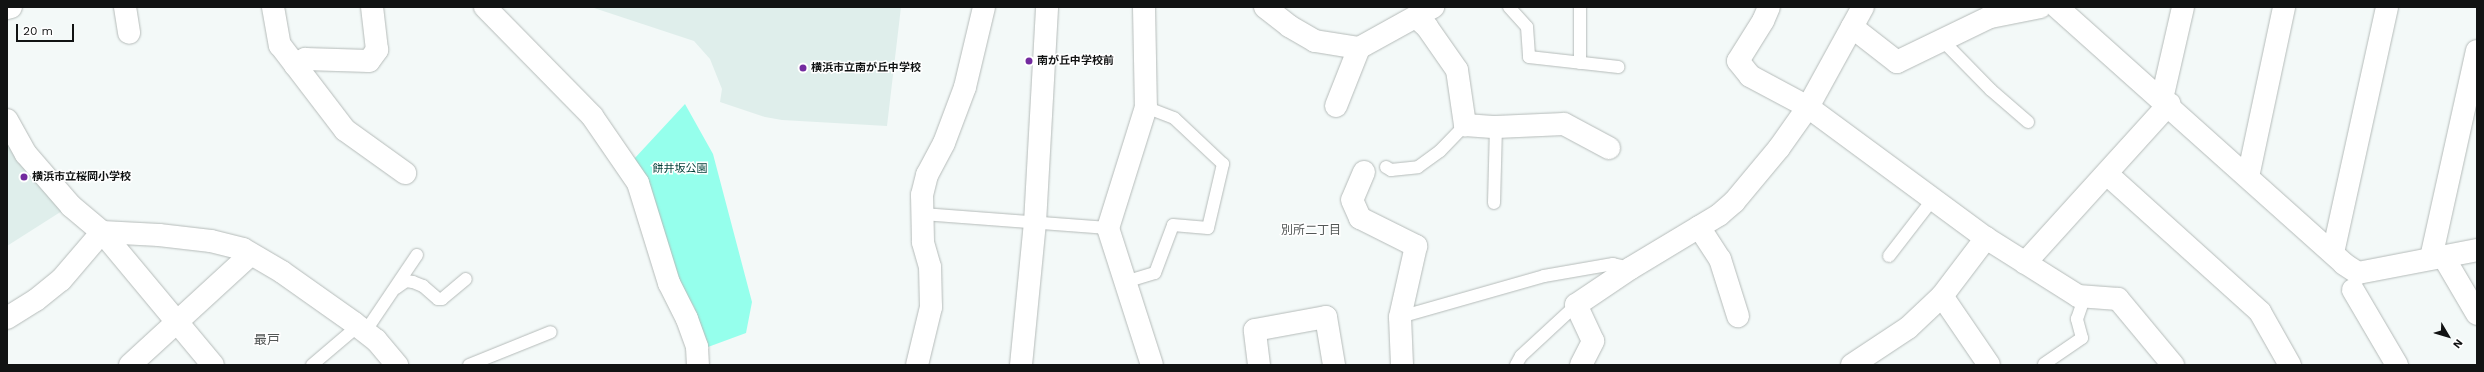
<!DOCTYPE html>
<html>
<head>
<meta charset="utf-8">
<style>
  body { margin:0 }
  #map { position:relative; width:2484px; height:372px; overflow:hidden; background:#f3f9f8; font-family:"Work Sans","Noto Sans JP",sans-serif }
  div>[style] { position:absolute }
  .built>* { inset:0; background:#dfeeeb }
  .green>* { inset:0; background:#95ffec }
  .roads { filter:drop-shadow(0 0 1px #b5bbb9) drop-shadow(0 0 1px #b5bbb9) }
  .service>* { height:12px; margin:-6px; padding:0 6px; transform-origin:6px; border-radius:6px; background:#fff }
  .minor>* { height:22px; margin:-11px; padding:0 11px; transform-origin:11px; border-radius:11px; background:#fff }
  .tertiary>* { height:22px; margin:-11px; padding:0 11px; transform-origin:11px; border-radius:11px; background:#fff }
  .dots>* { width:11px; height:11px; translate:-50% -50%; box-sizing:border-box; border:2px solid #fff; border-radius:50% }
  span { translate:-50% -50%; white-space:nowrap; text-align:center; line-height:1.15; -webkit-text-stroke:3px #fff; paint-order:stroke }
  .poi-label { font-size:11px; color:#111313; font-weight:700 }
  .left { translate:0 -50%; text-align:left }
  .park-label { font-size:11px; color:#003f37 }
  .neighbourhood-label { font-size:12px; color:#525756 }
  .quarter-label { font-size:13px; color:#525756 }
  .frame { position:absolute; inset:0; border:8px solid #111313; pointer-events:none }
  .north { position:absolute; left:2428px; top:316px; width:40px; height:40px; -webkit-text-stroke:3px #fff; paint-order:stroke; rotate:128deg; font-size:11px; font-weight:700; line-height:16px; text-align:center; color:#111313 }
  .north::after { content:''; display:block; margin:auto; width:14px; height:18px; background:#111313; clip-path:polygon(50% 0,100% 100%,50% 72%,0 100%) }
  .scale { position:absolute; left:16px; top:24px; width:58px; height:18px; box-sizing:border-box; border:2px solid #111313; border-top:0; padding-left:5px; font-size:12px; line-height:14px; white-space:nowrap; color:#111313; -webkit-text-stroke:3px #fff; paint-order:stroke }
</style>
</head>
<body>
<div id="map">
  <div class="built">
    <i style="clip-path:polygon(591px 7px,901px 7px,887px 126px,782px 120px,765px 117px,720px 102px,722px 89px,710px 59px,694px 41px)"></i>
    <i style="clip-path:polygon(7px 131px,62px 211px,7px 246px)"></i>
  </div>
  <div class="green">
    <i style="clip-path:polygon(685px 104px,713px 154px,752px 302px,746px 333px,708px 347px,694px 307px,680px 284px,634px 159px)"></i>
  </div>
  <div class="roads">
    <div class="service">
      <i style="left:1509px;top:7px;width:27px;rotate:48deg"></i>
      <i style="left:1527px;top:27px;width:30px;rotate:86deg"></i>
      <i style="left:1529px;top:57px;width:90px;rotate:6.4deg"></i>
      <i style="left:1942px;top:40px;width:70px;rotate:45.6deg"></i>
      <i style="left:1991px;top:90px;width:49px;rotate:40.9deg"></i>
      <i style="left:1580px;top:63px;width:56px;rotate:-90deg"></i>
      <i style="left:1386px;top:167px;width:6px;rotate:31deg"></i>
      <i style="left:1391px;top:170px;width:27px;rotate:-6deg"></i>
      <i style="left:1418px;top:167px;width:27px;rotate:-36deg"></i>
      <i style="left:1440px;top:151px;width:36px;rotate:-46deg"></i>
      <i style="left:1494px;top:203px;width:76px;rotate:-88.5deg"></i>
      <i style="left:922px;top:214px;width:187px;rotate:4.3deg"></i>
      <i style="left:1889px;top:256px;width:72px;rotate:-52.3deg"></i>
      <i style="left:1125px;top:282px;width:31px;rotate:-17deg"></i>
      <i style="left:1155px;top:273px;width:51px;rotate:-69.4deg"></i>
      <i style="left:1173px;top:225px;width:35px;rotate:5deg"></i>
      <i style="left:1208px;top:228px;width:66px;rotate:-76.8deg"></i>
      <i style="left:1223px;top:164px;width:67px;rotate:-136.8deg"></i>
      <i style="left:1174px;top:118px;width:30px;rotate:-159deg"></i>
      <i style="left:396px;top:288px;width:12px;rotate:-35deg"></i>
      <i style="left:406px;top:281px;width:7px;rotate:8deg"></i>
      <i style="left:413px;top:282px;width:11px;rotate:22deg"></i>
      <i style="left:423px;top:286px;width:20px;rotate:41deg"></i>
      <i style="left:438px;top:299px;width:4px"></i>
      <i style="left:442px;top:299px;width:31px;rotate:-40deg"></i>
      <i style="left:1400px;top:317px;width:150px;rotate:-15.9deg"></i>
      <i style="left:1544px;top:276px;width:70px;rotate:-9.9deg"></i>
      <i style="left:1613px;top:264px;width:18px;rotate:13deg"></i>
      <i style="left:365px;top:332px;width:93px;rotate:-56deg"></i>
      <i style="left:2044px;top:364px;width:46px;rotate:-34.4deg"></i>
      <i style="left:2082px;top:338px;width:20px;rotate:-105deg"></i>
      <i style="left:2077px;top:319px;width:24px;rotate:-71deg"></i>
      <i style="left:312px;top:365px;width:60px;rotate:-40.3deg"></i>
      <i style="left:469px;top:365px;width:88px;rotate:-21.9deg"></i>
      <i style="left:1516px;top:365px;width:10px;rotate:-61deg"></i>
      <i style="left:1521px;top:356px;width:75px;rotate:-42.8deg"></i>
    </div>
    <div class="minor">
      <i style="left:125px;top:7px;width:26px;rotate:81deg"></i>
      <i style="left:273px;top:7px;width:39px;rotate:80deg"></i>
      <i style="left:280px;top:45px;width:107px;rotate:52.6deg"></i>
      <i style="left:345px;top:130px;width:74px;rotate:35.6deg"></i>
      <i style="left:485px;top:7px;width:153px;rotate:45.5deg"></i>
      <i style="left:592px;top:116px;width:81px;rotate:55.5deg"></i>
      <i style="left:638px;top:183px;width:105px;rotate:72.8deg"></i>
      <i style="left:669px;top:283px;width:40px;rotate:63.4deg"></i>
      <i style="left:687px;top:319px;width:30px;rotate:70deg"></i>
      <i style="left:697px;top:347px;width:18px;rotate:87deg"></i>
      <i style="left:1144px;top:7px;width:100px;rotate:88.9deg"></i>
      <i style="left:1146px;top:107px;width:127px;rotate:107.4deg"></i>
      <i style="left:1108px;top:228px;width:144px;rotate:72.2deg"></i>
      <i style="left:1265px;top:7px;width:31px;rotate:38deg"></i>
      <i style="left:1289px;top:26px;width:30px;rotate:30deg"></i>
      <i style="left:1315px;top:41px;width:45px;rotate:9deg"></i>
      <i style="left:1359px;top:48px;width:85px;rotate:-29deg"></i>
      <i style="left:1769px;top:7px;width:15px;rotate:113deg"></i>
      <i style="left:1763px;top:21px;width:47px;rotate:122deg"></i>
      <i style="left:1738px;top:61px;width:19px;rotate:51deg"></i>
      <i style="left:1750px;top:76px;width:66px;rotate:28.1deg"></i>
      <i style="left:1808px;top:107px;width:221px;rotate:36.4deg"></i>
      <i style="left:2057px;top:7px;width:385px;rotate:41.8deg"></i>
      <i style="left:2344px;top:264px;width:17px;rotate:33deg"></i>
      <i style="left:2358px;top:273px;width:121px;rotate:-10.9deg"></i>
      <i style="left:7px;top:8px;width:4px;rotate:-14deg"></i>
      <i style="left:1416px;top:17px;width:15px;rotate:42deg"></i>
      <i style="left:1427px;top:27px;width:52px;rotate:55.1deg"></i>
      <i style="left:1457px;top:70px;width:56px;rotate:81.7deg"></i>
      <i style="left:1465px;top:125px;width:31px;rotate:4deg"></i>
      <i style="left:1496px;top:127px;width:68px;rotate:-2.5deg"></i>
      <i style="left:1564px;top:124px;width:51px;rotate:28.1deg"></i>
      <i style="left:1852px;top:27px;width:57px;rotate:37.9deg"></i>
      <i style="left:1897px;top:62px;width:103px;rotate:-25.8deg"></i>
      <i style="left:1990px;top:17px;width:51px;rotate:-11.3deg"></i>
      <i style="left:295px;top:65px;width:12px;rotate:-31deg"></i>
      <i style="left:305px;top:59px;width:64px;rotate:1.8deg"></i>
      <i style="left:369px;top:61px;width:14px;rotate:-54deg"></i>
      <i style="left:377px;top:50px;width:43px;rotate:-96.6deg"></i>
      <i style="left:2162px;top:99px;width:94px;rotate:-77.1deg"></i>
      <i style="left:1336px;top:106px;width:62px;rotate:-68.4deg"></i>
      <i style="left:7px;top:120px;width:39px;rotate:61deg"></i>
      <i style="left:26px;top:154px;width:69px;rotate:49.1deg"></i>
      <i style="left:71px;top:206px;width:40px;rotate:40deg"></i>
      <i style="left:102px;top:232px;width:173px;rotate:50.2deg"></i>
      <i style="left:1364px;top:172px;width:30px;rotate:113deg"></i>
      <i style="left:1352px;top:200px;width:20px;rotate:66deg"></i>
      <i style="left:1360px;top:218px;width:63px;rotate:26.6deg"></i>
      <i style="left:1416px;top:246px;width:73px;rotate:102.7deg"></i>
      <i style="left:1400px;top:317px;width:48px;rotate:87.6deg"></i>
      <i style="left:2107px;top:174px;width:206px;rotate:42deg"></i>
      <i style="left:2260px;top:312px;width:61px;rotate:60.5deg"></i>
      <i style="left:2248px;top:177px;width:174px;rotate:-78deg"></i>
      <i style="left:1699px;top:227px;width:38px;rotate:57deg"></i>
      <i style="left:1720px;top:259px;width:60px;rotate:72.5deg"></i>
      <i style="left:102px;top:232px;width:57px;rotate:3deg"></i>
      <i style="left:159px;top:235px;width:52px;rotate:6.6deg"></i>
      <i style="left:211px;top:241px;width:33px;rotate:14deg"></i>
      <i style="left:243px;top:249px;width:45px;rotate:30.5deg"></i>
      <i style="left:282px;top:272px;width:88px;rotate:35.3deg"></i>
      <i style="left:354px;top:323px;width:28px;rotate:38deg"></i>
      <i style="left:376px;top:340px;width:33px;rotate:50deg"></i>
      <i style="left:2333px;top:253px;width:252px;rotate:-77.6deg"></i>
      <i style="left:2443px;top:256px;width:67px;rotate:59.6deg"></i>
      <i style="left:2431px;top:258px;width:212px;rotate:-77.5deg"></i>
      <i style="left:2025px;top:263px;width:215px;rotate:-47.8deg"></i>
      <i style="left:2353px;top:290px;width:87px;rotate:59.6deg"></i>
      <i style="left:1942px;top:296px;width:83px;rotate:55.7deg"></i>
      <i style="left:7px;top:318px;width:34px;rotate:-32deg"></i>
      <i style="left:36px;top:300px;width:32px;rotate:-39deg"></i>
      <i style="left:61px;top:280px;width:63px;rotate:-49.5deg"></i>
      <i style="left:130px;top:365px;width:164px;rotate:-42.5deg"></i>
      <i style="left:917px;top:365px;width:60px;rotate:-76.4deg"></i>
      <i style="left:931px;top:307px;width:40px;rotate:-91.4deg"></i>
      <i style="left:930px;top:267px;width:26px;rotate:-106deg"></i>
      <i style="left:923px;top:242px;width:47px;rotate:-91.2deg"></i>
      <i style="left:922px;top:195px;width:21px;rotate:-76deg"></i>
      <i style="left:927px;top:175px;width:36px;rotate:-62deg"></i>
      <i style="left:944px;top:143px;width:60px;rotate:-69.4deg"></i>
      <i style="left:965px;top:87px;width:82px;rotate:-76.6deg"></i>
      <i style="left:1259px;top:365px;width:35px;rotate:-97deg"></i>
      <i style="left:1255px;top:330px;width:72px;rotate:-10.4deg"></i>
      <i style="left:1326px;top:317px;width:49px;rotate:80.5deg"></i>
      <i style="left:1581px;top:365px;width:27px;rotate:-63deg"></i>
      <i style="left:1593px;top:341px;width:40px;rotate:-115deg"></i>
      <i style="left:1576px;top:305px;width:66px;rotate:-33.9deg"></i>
      <i style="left:1631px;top:268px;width:103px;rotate:-31.1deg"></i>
      <i style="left:1719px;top:215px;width:20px;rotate:-41deg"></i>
      <i style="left:1734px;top:202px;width:70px;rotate:-50.2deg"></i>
      <i style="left:1779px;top:148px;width:50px;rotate:-54.7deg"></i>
      <i style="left:1808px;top:107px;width:114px;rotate:-61.2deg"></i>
      <i style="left:1852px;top:365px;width:67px;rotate:-33.5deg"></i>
      <i style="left:1908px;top:328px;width:47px;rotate:-43.3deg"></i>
      <i style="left:1942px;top:296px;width:73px;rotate:-52.8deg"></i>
      <i style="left:1986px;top:238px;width:109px;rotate:32.2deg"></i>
      <i style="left:2078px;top:296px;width:40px;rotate:4.3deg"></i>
      <i style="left:2118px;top:299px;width:86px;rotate:50.2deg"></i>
    </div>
    <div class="tertiary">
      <i style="left:1021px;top:365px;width:143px;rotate:-84.4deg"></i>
      <i style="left:1035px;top:223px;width:216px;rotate:-86.8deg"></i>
    </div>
  </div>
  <div class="dots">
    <i style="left:1029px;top:61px;background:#732b9f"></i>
    <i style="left:803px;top:68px;background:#732b9f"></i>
    <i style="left:24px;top:177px;background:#732b9f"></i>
  </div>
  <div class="poi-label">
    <span class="left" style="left:1037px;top:61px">南が丘中学校前</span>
    <span class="left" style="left:811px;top:68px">横浜市立南が丘中学校</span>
    <span class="left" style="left:32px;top:177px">横浜市立桜岡小学校</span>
  </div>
  <div class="park-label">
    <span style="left:680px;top:169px">餅井坂公園</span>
  </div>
  <div class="neighbourhood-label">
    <span style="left:1311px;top:231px">別所二丁目</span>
  </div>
  <div class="quarter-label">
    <span style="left:267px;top:340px">最戸</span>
  </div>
  <div class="frame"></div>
  <div class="north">N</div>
  <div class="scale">20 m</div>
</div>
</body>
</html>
